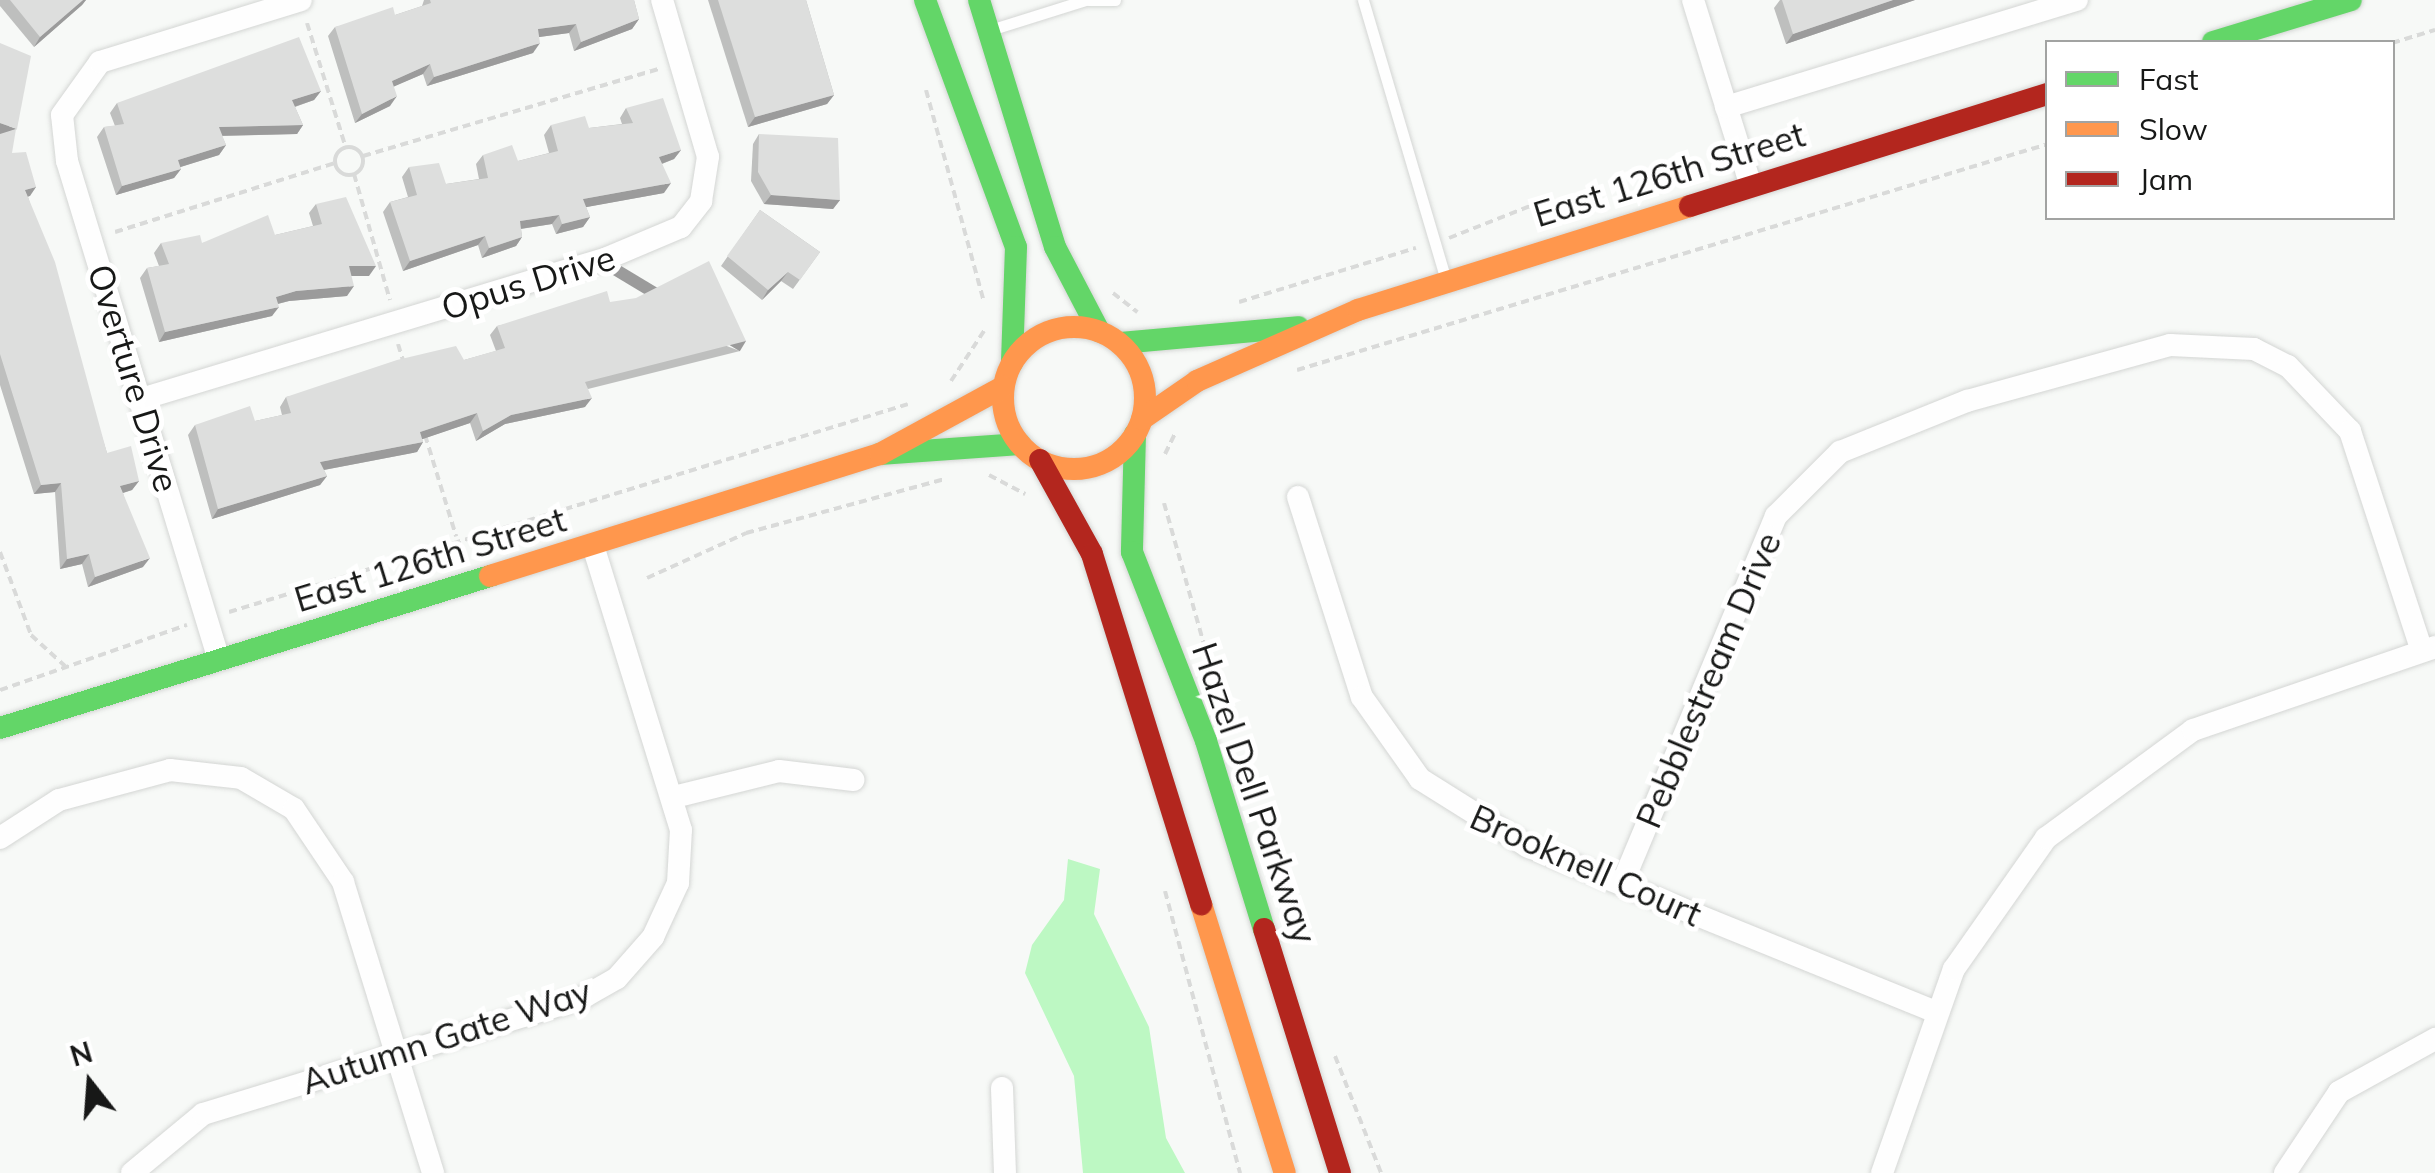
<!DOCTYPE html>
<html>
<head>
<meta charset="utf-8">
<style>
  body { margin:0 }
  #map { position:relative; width:2435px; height:1173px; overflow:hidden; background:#f7f9f7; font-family:Mulish,sans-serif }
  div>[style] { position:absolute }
  .water>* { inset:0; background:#bdf8c3 }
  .path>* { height:4px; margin-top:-2px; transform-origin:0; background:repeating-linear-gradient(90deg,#d9dad9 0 8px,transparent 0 13px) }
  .path>.ring { margin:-2px; padding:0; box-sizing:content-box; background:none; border:4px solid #d9dad9; border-radius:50% }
  .roads { filter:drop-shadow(0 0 2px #d4d6d4) drop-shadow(0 0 2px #d4d6d4) }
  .lane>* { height:11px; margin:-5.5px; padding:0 5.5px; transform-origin:5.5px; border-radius:5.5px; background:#fefefe }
  .street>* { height:22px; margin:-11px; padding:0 11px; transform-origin:11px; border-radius:11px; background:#fefefe }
  .fast>* { height:22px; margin:-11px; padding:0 11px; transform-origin:11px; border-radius:11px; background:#63d668 }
  .slow>* { height:22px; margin:-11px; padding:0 11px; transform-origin:11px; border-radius:11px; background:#ff974d }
  .slow>.ring { margin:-11px; padding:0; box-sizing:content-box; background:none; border:22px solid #ff974d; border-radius:50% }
  .jam>* { height:22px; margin:-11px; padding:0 11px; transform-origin:11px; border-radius:11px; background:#b3261e }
  .wall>* { inset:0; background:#bebfbe }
  .shaded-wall>* { inset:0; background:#9b9b9b; transform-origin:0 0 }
  .building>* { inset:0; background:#dddedd }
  span { translate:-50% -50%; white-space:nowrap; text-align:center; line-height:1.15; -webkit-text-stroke:10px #fff; paint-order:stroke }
  .street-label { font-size:35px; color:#171817 }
  .legend { position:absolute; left:2045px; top:40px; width:350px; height:180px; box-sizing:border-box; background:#fff; border:2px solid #a2a3a2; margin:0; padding:12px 18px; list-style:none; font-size:30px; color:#171817 }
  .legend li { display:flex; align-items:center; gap:20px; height:50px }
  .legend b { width:50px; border:2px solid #a2a3a2 }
  .north { position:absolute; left:40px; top:1033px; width:100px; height:100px; -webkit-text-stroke:8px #fff; paint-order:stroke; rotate:343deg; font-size:28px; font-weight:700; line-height:40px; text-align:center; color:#171817 }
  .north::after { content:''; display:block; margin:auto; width:35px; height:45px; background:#171817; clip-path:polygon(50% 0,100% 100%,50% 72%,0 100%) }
</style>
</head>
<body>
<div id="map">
  <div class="water">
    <i style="clip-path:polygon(1068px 859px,1100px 869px,1094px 914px,1149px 1027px,1166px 1138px,1185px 1173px,1083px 1173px,1074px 1076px,1025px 973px,1032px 945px,1064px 900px)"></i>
  </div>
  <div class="path">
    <i style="left:307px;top:23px;width:131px;rotate:72.7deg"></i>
    <i style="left:2392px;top:43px;width:45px;rotate:-16.8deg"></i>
    <i style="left:926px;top:90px;width:220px;rotate:74.7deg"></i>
    <i class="ring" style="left:335px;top:147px;width:24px;height:24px"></i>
    <i style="left:363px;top:156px;width:308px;rotate:-16.4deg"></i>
    <i style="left:354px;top:174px;width:131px;rotate:74.1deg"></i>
    <i style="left:115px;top:232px;width:231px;rotate:-17.4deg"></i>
    <i style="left:1449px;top:238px;width:96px;rotate:-21.5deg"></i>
    <i style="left:1113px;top:293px;width:31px;rotate:38deg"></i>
    <i style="left:1239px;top:302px;width:185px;rotate:-17deg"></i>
    <i style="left:398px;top:344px;width:21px;rotate:73deg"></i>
    <i style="left:1297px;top:370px;width:784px;rotate:-16.75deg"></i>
    <i style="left:951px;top:381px;width:60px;rotate:-56.6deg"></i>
    <i style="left:425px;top:435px;width:106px;rotate:72.9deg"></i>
    <i style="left:1165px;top:454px;width:25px;rotate:-64deg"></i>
    <i style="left:989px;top:475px;width:41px;rotate:27.8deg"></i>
    <i style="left:1164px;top:503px;width:180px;rotate:74.2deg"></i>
    <i style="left:0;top:552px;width:89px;rotate:69.5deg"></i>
    <i style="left:31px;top:635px;width:46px;rotate:42.4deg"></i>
    <i style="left:647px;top:578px;width:109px;rotate:-24.4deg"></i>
    <i style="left:746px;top:533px;width:206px;rotate:-15.2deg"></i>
    <i style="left:229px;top:612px;width:710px;rotate:-17.03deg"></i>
    <i style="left:0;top:690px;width:198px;rotate:-19.2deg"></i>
    <i style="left:1165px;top:891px;width:292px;rotate:75.1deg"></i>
    <i style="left:1335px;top:1056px;width:126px;rotate:68.5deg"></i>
  </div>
  <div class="roads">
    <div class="lane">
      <i style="left:1089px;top:0;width:26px"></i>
      <i style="left:1363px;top:0;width:292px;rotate:73.5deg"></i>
      <i style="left:990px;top:30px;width:101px;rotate:-17.4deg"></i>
    </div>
    <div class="street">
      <i style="left:1693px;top:0;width:195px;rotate:72.7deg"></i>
      <i style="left:1726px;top:107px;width:367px;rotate:-17deg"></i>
      <i style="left:141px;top:399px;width:485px;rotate:-16.8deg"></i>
      <i style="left:605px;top:259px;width:82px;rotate:-22.8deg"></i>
      <i style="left:681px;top:227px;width:33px;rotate:-52deg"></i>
      <i style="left:701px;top:201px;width:45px;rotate:-81deg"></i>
      <i style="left:708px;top:157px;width:164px;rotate:-106.3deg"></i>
      <i style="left:1298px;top:497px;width:210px;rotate:72.3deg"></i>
      <i style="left:1362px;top:697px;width:100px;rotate:54.7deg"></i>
      <i style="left:1420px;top:779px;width:126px;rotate:32.1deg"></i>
      <i style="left:1527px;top:846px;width:440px;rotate:22.1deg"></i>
      <i style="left:219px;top:660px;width:522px;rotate:-106.94deg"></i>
      <i style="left:67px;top:161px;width:46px;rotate:-96.2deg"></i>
      <i style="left:62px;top:115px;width:65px;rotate:-54.4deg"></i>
      <i style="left:100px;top:62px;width:210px;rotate:-17.1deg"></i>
      <i style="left:674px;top:797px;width:108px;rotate:-13.9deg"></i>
      <i style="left:779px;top:771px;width:75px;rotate:6.9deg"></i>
      <i style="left:0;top:838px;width:70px;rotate:-32.8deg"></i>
      <i style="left:59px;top:800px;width:115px;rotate:-15.1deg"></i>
      <i style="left:170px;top:770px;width:71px;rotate:6.4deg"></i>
      <i style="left:241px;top:778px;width:61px;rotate:30.3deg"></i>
      <i style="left:294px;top:809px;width:88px;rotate:56.1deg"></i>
      <i style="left:343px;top:882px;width:305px;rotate:72.8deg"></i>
      <i style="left:1622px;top:884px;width:399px;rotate:-67.3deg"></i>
      <i style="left:1776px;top:516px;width:91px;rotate:-45deg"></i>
      <i style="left:1840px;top:452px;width:137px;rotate:-21.9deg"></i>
      <i style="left:1967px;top:401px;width:211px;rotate:-15.4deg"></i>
      <i style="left:2170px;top:345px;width:84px;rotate:2.7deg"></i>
      <i style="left:2254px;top:349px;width:38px;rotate:27deg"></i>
      <i style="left:2288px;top:366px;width:90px;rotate:46.4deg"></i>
      <i style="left:2350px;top:431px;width:231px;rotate:71.9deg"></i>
      <i style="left:1002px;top:1088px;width:85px;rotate:88deg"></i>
      <i style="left:132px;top:1173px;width:92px;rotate:-39.7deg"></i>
      <i style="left:203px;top:1114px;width:396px;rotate:-17deg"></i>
      <i style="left:582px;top:998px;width:40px;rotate:-29.7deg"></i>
      <i style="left:617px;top:978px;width:55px;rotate:-48.7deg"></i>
      <i style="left:653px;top:937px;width:60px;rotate:-65.2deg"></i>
      <i style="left:678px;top:883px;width:53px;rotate:-86.8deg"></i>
      <i style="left:681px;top:830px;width:298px;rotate:-107.2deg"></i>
      <i style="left:1882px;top:1173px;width:216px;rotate:-70.6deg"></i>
      <i style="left:1954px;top:969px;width:160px;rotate:-54.9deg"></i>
      <i style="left:2046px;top:838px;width:182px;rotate:-36.3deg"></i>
      <i style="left:2193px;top:730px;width:256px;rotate:-18.9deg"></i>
      <i style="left:2285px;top:1173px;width:97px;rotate:-56.3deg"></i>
      <i style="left:2339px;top:1092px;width:110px;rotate:-28.9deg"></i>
    </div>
    <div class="fast">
      <i style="left:925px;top:0;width:263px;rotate:69.8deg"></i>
      <i style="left:1016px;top:247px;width:116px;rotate:92deg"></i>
      <i style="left:979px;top:0;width:258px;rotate:72.9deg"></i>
      <i style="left:1055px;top:247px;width:95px;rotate:62.4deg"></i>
      <i style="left:2213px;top:42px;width:144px;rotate:-16.9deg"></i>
      <i style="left:1120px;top:343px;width:179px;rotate:-5.1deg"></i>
      <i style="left:1135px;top:434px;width:118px;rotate:91.5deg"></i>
      <i style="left:1132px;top:552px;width:203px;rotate:68.6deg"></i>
      <i style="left:1206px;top:741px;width:197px;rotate:72.9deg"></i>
      <i style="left:880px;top:454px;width:140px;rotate:-4.1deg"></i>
      <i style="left:0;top:728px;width:513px;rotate:-17.23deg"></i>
    </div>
    <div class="slow">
      <i class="ring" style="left:1003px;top:327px;width:120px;height:120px"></i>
      <i style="left:1142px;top:419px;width:67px;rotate:-34.6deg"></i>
      <i style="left:1197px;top:381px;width:176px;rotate:-23.8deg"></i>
      <i style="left:1358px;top:310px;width:348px;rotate:-17.4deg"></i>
      <i style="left:490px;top:576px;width:409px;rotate:-17.4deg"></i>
      <i style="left:880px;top:454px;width:140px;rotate:-28.6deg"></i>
      <i style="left:1201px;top:904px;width:282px;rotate:72.7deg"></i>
    </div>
    <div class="jam">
      <i style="left:1690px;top:206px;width:375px;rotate:-17.4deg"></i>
      <i style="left:1040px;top:460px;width:107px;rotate:61deg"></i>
      <i style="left:1092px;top:554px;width:367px;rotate:72.7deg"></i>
      <i style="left:1264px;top:929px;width:256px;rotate:72.7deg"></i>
    </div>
  </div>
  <div class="wall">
    <i style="clip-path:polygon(0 0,86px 0,82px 5px,34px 47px,0 6px)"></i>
    <i style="clip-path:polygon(424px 0,634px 0,639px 19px,632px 29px,574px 51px,569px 33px,539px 37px,533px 53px,427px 86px,423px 74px,394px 86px,390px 106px,355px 123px,328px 36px,335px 27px,395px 15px,422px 6px)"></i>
    <i style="clip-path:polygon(708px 0,806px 0,834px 95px,827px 104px,748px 127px)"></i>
    <i style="clip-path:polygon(1780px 0,1915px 0,1786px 44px,1774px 8px)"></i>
    <i style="clip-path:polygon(0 43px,12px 153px,36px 187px,28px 197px,107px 453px,139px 481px,132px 490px,123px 493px,143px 567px,88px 587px,82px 564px,60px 569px,55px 492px,34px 494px,0 385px)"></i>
    <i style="clip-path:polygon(321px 91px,314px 100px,295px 107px,303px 125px,297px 134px,222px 136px,226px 145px,219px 155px,180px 167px,181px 169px,174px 178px,116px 195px,97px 137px,104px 127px,115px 126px,110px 113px,117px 103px)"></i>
    <i style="clip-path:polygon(626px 108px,681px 150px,674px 159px,662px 164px,664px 193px,586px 207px,590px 217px,583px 227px,556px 234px,552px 224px,521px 229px,522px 237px,516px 246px,482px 258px,478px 245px,403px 271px,383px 212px,390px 202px,408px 197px,402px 177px,409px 167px,446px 184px,479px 179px,476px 164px,483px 155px,518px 161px,549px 153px,544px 135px,551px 125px,589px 128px,622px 124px,620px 118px)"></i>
    <i style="clip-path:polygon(759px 134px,840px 200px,833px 209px,764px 204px,751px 181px,753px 144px)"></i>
    <i style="clip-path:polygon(316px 204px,369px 276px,351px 276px,347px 296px,289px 301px,278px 304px,272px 316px,159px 342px,140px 278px,147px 268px,159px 266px,154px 253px,161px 243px,202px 243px,275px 235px,313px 226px,309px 213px)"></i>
    <i style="clip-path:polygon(760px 210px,820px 252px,793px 289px,781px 281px,762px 300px,721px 266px)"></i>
    <i style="clip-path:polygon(610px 302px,740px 351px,588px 389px,585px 407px,505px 424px,476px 441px,470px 423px,422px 439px,423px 442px,417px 452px,324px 470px,327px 476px,320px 485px,212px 519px,188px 435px,195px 425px,255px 421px,282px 415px,280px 407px,286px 397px,464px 360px,496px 351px,490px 335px,497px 326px)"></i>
  </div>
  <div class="shaded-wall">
    <i style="clip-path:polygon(83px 0,86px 0,82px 5px,34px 47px,40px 37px)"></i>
    <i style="clip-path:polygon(1893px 0,1915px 0,1786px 44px,1793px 34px)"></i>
    <i style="clip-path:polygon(639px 19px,632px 29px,574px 51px,581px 42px)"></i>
    <i style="clip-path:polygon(576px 24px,569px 33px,532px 38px,538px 29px)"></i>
    <i style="clip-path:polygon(540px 43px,533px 53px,427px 86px,434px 77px)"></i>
    <i style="clip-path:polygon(430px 64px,423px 74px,386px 90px,392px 81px)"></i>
    <i style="clip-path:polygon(321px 91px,314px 100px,285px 110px,292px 100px)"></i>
    <i style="clip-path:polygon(834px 95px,827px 104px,748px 127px,755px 117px)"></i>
    <i style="clip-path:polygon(397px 96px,390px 106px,355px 123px,362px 114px)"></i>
    <i style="clip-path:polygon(0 123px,17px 129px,0 135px)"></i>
    <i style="clip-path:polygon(303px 125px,297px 134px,212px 136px,219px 127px)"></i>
    <i style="clip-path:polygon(226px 145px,219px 155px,171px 170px,178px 160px)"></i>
    <i style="clip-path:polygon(681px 150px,674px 159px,653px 167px,659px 157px)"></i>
    <i style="clip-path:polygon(181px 169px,174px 178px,116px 195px,122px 186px)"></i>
    <i style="clip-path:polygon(671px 183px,664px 193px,576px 209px,583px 199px)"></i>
    <i style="clip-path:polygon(36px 187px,30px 196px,18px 199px,25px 190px)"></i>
    <i style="clip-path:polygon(771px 195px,840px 200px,833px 209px,764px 204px)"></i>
    <i style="clip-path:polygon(559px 215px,552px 224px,513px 230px,520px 221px)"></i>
    <i style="clip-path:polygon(590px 217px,583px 227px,556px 234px,562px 224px)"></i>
    <i style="clip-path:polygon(485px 236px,478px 245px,403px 271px,410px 261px)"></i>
    <i style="clip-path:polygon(522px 237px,516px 246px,482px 258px,489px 248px)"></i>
    <i style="clip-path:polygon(349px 266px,376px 266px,369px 276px,342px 276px)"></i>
    <i style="clip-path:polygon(788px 272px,781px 281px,762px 300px,768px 290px)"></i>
    <i style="clip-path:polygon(354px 286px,347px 296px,289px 301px,269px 306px,276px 297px,296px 291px)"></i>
    <i style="clip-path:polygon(279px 307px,272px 316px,159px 342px,165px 332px)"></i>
    <i style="left:746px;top:341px;width:12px;height:166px;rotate:121deg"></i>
    <i style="clip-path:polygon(592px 398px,585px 407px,505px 424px,476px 441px,483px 431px,511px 415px)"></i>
    <i style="clip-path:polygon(477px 413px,470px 423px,414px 442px,420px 432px)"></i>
    <i style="clip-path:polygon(423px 442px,417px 452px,313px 472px,320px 462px)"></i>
    <i style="clip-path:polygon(327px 476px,320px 485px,212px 519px,218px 509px)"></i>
    <i style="clip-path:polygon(139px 481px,132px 490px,113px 496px,120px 486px)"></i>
    <i style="clip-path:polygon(61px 483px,55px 492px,34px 494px,41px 485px)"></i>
    <i style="clip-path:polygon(89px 554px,82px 564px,60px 569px,67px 559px)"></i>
    <i style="clip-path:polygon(150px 558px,143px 567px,88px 587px,95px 577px)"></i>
  </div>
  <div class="building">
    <i style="clip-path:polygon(10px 0,83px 0,40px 37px)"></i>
    <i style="clip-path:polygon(430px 0,634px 0,639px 19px,581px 42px,576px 24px,538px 29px,540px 43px,434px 77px,430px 64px,392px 81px,397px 96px,362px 114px,335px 27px,393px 7px,395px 15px,431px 3px)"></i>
    <i style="clip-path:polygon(718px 0,806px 0,834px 95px,755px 117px)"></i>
    <i style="clip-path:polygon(1782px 0,1893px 0,1793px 34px)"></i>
    <i style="clip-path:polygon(299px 37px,321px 91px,292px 100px,303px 125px,219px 127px,226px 145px,178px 160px,181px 169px,122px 186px,104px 127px,124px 124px,117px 103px)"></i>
    <i style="clip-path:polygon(0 43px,31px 56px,17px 129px,0 123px)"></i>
    <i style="clip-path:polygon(663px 98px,681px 150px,659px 157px,671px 183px,583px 199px,590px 217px,562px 224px,559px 215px,520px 221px,522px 237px,489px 248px,485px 236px,410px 261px,390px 202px,417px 195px,409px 167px,439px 163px,446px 184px,488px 178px,483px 155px,512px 145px,518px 161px,558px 151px,551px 125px,585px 116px,589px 128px,633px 123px,626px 108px)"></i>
    <i style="clip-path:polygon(16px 129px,12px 153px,26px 152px,36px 187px,25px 190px,55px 262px,107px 453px,131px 446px,139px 481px,120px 486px,150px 558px,95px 577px,89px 554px,67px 559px,61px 483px,41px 485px,0 354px,0 134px)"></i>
    <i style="clip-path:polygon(759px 134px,838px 138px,840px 200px,771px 195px,758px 172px)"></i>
    <i style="clip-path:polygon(346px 197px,376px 266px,349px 266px,354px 286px,296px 291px,276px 297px,279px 307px,165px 332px,147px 268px,169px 264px,161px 243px,200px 235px,202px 243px,268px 215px,275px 235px,322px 224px,316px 204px)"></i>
    <i style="clip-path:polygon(760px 210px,820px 252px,800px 280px,788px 272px,768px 290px,727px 256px)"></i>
    <i style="clip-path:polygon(709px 261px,746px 341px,585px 382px,592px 398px,511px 415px,483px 431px,477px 413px,420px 432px,423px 442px,320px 462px,327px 476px,218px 509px,195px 425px,250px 406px,255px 421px,291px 413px,286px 397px,397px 360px,456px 346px,464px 360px,505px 348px,497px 326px,607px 291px,610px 302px,636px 298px)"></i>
  </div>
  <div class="street-label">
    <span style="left:1669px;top:174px;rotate:-17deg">East 126th Street</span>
    <span style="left:528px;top:282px;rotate:-17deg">Opus Drive</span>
    <span style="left:134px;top:378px;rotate:73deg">Overture Drive</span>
    <span style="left:430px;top:559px;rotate:-17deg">East 126th Street</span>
    <span style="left:1708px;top:680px;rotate:-67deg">Pebblestream Drive</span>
    <span style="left:1255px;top:793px;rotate:71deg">Hazel Dell Parkway</span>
    <span style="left:1586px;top:865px;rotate:24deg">Brooknell Court</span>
    <span style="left:446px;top:1036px;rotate:-18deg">Autumn Gate Way</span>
  </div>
  <ul class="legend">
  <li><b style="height:12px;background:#63d668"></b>Fast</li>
  <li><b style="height:12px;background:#ff974d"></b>Slow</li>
  <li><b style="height:12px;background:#b3261e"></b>Jam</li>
  </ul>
  <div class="north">N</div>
</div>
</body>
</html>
